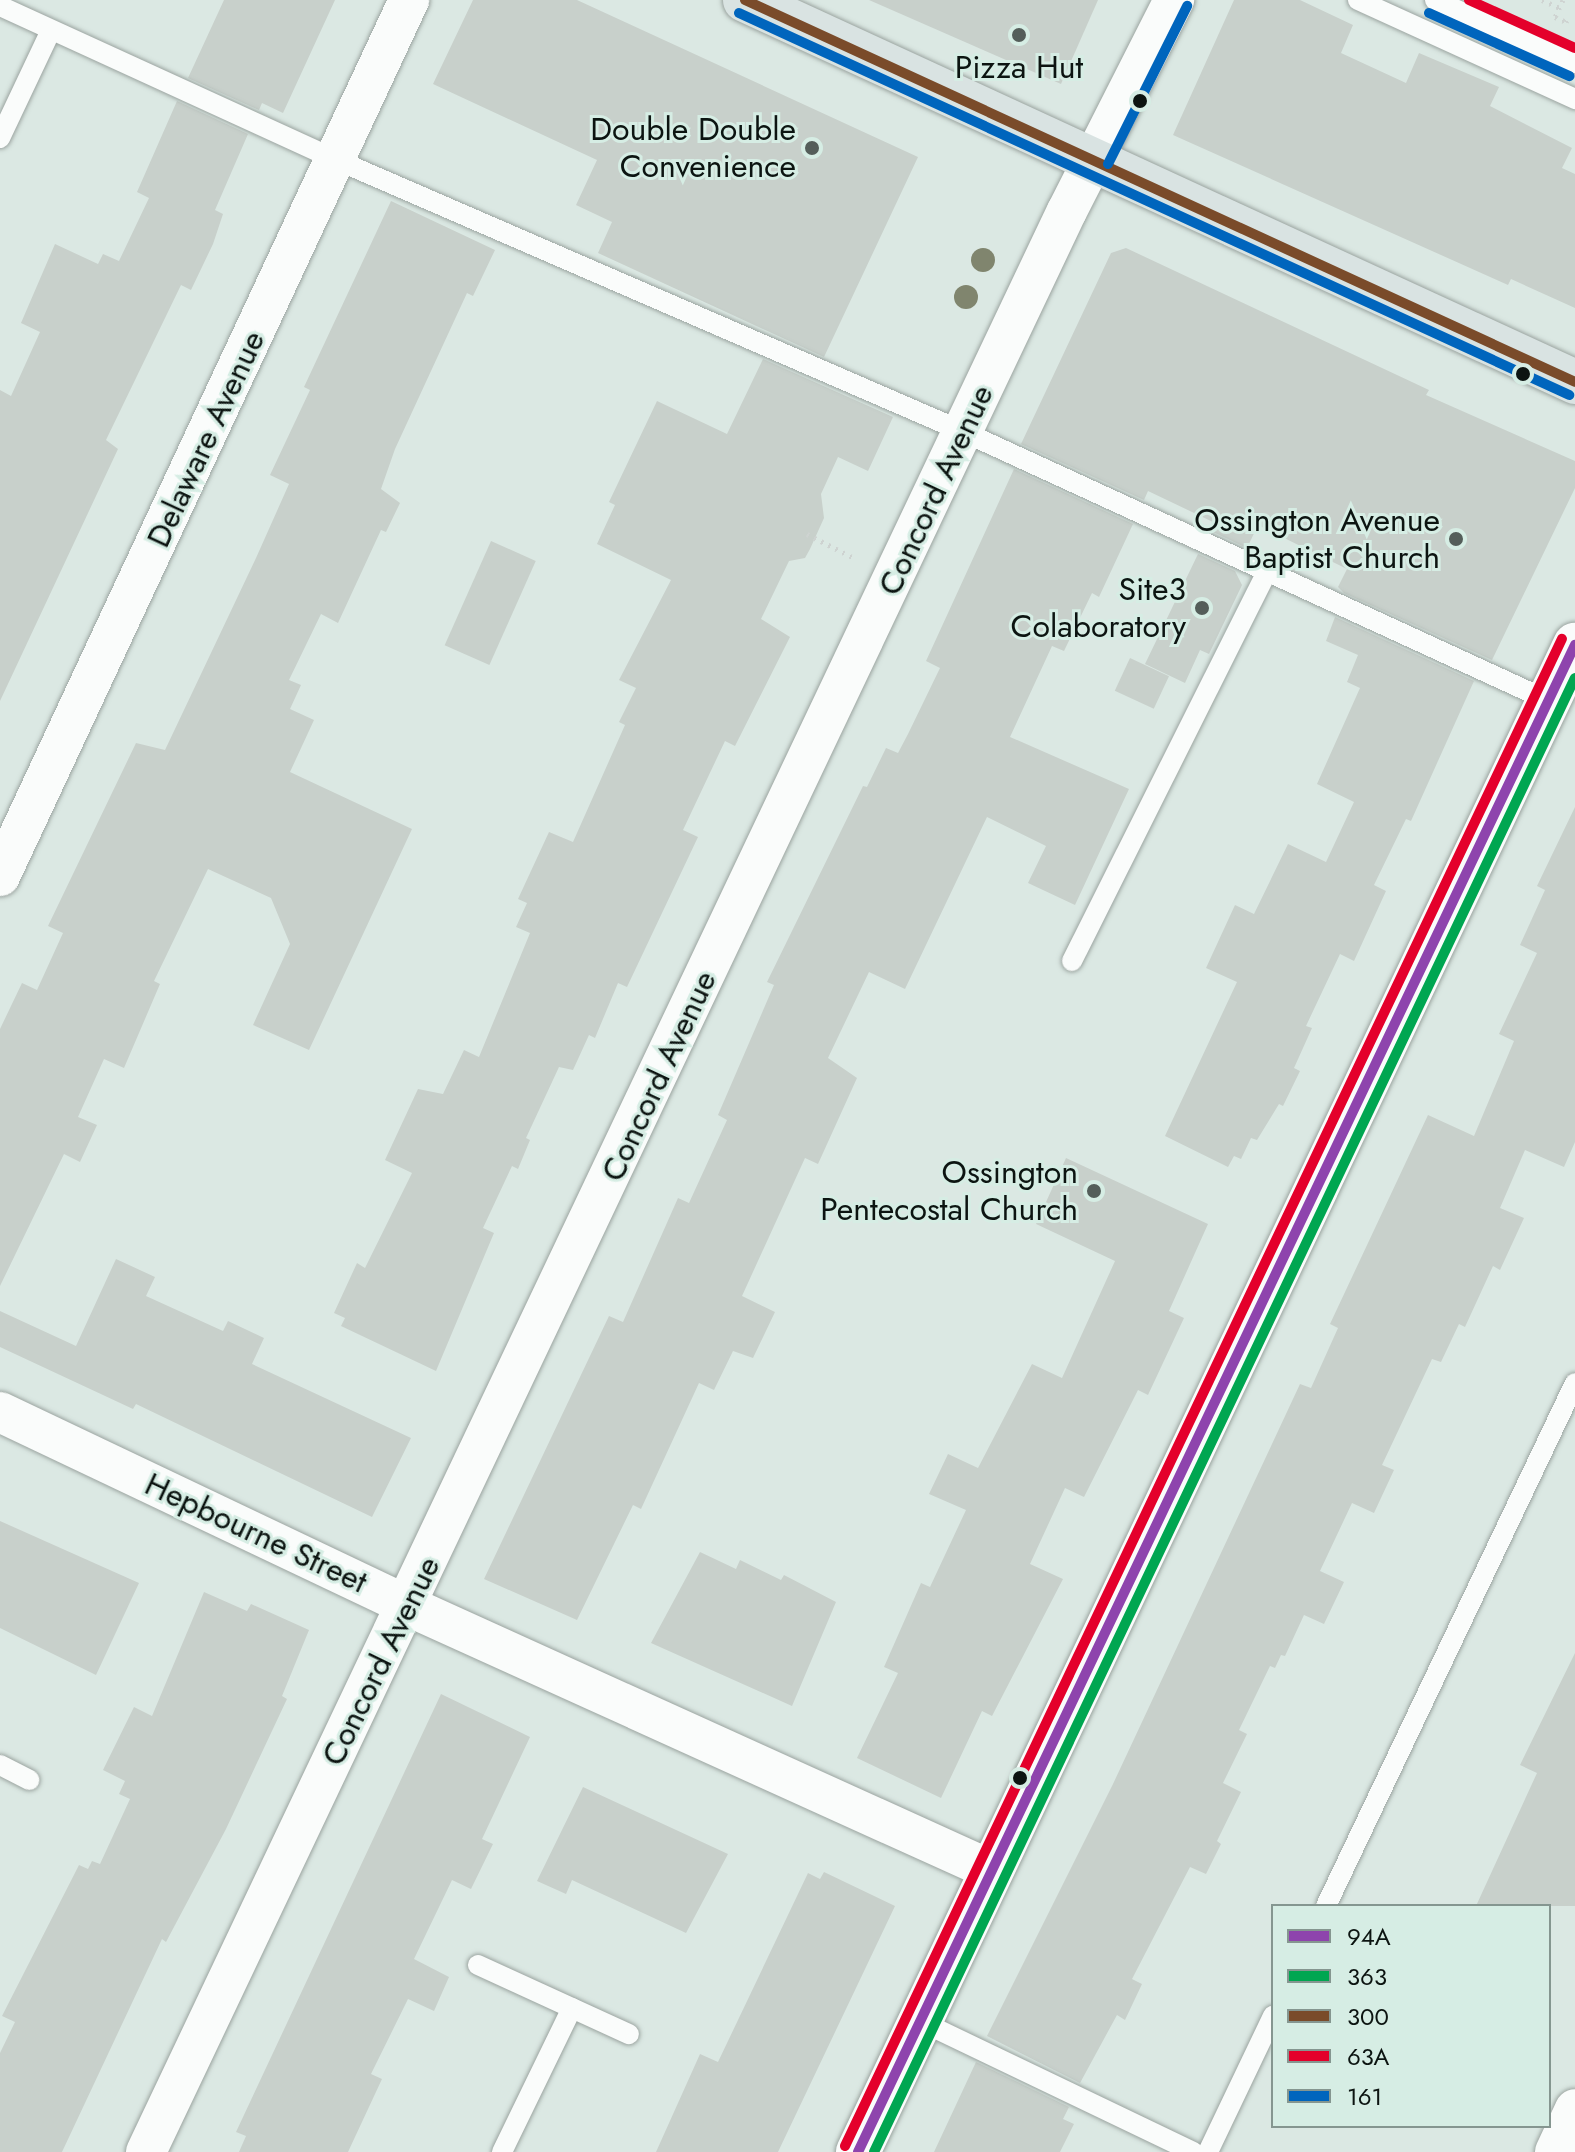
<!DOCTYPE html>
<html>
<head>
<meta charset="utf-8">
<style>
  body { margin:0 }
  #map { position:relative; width:1575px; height:2152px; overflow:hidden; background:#dbe8e3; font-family:Jost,sans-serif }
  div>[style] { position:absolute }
  .building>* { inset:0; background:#c8d0cb; transform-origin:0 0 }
  .path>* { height:5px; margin-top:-2.5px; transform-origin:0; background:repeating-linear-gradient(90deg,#ced3d1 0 2px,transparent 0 8px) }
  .roads { filter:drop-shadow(0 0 2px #9ba4a0) drop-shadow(0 0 2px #9ba4a0) }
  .service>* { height:20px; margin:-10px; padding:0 10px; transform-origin:10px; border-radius:10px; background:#fafcfb }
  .minor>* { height:40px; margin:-20px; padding:0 20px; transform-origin:20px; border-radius:20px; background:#fafcfb }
  .tertiary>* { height:44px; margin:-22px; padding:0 22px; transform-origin:22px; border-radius:22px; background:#fafcfb }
  .primary>* { height:44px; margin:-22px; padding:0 22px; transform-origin:22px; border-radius:22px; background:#d9e3e2 }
  .bus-1>* { height:10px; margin:-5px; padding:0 5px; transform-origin:5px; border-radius:5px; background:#8e44ad }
  .bus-2>* { height:10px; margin:-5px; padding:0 5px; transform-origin:5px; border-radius:5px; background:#00a651 }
  .bus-3>* { height:10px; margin:-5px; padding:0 5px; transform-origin:5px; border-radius:5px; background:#7a4b2a }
  .bus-4>* { height:10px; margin:-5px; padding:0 5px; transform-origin:5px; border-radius:5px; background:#e4002b }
  .bus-5>* { height:10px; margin:-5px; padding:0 5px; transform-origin:5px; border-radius:5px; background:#0065bd }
  .trees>* { width:24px; height:24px; margin:-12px; border-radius:50%; background:#80856e }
  .dots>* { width:22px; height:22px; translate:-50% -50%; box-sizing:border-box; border:4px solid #d6ede4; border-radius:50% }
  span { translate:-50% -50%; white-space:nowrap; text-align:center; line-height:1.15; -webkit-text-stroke:6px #d6ede4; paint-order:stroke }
  .poi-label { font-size:32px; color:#0c1411 }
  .right { translate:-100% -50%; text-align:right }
  .street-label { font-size:32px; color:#0c1411 }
  .legend { position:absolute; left:1271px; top:1904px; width:280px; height:224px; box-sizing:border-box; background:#d6ede4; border:2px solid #859690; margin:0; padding:10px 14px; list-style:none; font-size:24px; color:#0c1411 }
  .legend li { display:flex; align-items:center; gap:16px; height:40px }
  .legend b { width:40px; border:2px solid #859690 }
</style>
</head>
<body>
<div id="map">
  <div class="building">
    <i style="clip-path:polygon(224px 0,335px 0,283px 113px,262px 103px,259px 110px,188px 78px)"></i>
    <i style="clip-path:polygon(473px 0,577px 0,918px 157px,824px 357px,598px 253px,612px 222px,576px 205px,597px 160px,433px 84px)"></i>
    <i style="clip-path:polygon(869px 0,1098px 0,1061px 84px)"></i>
    <i style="clip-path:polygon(1234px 0,1300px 0,1353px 25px,1341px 53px,1406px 83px,1419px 53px,1499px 87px,1490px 106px,1572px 148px,1562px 168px,1575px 174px,1575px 308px,1511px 279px,1508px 285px,1173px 135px)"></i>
    <i style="clip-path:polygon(177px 101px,248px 134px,215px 210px,223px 214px,213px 244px,191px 290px,181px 285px,106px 440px,118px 449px,0 701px,0 390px,11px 396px,40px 332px,21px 323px,55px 244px,98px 264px,103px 254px,119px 261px,149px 198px,137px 192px)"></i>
    <i style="clip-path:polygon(391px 201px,495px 250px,473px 296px,467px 293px,395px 449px,381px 489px,400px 503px,386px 532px,381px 530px,338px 623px,321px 614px,289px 680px,301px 685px,290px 709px,314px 720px,290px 772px,412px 829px,309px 1050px,253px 1025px,290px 944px,271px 898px,208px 869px,154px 981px,160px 984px,124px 1068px,104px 1059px,78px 1117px,97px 1125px,80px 1162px,64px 1154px,0 1286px,0 1029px,22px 983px,37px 990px,63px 933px,48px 926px,136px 743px,165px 750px,256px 558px,289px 484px,270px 475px,310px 390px,304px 387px)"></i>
    <i style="clip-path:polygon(1126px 248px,1429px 390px,1426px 395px,1575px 461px,1575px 488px,1492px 660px,1344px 593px,1338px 587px,1347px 569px,1258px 525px,1247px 548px,1209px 530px,1213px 522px,1148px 491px,1144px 500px,1021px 444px,1111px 253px)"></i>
    <i style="clip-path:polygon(763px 359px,893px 417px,868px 471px,838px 457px,821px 494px,824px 518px,810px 549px,805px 558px,789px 561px,761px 619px,790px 637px,735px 746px,725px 741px,683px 830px,698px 837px,627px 987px,618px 983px,595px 1038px,589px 1035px,573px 1070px,559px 1067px,526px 1138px,530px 1140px,518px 1169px,512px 1166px,483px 1228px,494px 1233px,436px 1371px,341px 1326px,345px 1318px,334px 1313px,357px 1263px,365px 1268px,412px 1173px,385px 1160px,418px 1089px,443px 1094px,464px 1050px,479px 1057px,530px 933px,516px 927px,527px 903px,518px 899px,549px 832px,573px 842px,625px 725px,619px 722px,636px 688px,619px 680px,671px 580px,597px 544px,615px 505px,609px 502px,657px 401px,727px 434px)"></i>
    <i style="clip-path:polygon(1014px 469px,1133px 524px,1099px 597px,1092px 593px,1064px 651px,1052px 646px,1010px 737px,1129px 789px,1075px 905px,1028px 883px,1046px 846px,987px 817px,905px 989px,869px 972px,828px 1058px,857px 1078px,818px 1164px,805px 1158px,742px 1296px,775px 1312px,753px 1358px,733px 1351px,714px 1390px,699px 1383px,641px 1509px,633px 1505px,577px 1620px,484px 1579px,609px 1316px,623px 1322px,678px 1198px,689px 1203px,727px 1120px,718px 1115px,774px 985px,767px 982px,863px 786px,867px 787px,886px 748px,898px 753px,908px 734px,940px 668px,926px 661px)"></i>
    <i style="left:491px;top:541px;width:49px;height:114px;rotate:24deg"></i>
    <i style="clip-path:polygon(1198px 554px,1235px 571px,1242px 585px,1209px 654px,1200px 650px,1185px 683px,1145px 664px)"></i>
    <i style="clip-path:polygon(1335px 617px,1474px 681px,1411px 821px,1406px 819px,1374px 885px,1386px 891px,1354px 961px,1340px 954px,1306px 1026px,1312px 1028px,1294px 1068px,1300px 1071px,1283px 1106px,1279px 1104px,1257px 1140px,1251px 1138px,1241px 1159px,1234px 1156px,1228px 1167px,1165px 1136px,1237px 982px,1206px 968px,1235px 905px,1254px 914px,1288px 844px,1326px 862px,1354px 802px,1317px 784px,1360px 688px,1347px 682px,1358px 655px,1326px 641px)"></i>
    <i style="left:1130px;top:658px;width:43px;height:36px;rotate:25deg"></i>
    <i style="clip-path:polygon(1575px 807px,1575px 1142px,1564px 1167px,1525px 1150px,1500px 1208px,1524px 1218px,1500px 1270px,1493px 1266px,1465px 1327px,1459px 1324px,1441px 1362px,1432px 1359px,1382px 1465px,1394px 1470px,1374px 1513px,1352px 1503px,1320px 1571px,1344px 1582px,1324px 1624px,1304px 1615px,1285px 1656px,1281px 1655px,1275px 1668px,1270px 1666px,1239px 1730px,1247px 1734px,1223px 1783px,1241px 1792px,1217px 1841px,1221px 1844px,1206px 1874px,1190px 1867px,1132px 1979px,1142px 1984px,1125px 2020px,1117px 2015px,1080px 2083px,987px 2036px,1113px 1784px,1300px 1384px,1311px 1388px,1338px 1328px,1330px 1324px,1428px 1115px,1474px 1136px,1514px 1041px,1499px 1034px,1537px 953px,1520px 945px,1545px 890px,1537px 886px)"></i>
    <i style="clip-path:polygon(1066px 1158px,1208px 1224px,1169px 1311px,1184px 1318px,1148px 1395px,1138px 1390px,1084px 1497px,1065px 1488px,1030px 1564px,1063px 1579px,992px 1716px,982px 1711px,941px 1798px,857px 1758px,898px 1673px,884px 1667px,921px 1583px,930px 1587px,966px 1510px,929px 1494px,948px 1454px,978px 1468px,1032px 1364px,1062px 1378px,1115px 1261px,1036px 1224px)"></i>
    <i style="clip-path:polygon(116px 1259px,155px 1277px,146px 1296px,223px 1331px,228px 1321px,264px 1338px,252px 1364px,411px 1438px,372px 1517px,136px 1404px,133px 1409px,0 1347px,0 1311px,76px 1346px)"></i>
    <i style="clip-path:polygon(0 1521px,139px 1583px,96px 1675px,0 1628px)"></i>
    <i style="clip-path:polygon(700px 1552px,736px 1569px,740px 1560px,781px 1580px,784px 1575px,836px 1602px,792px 1706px,651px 1643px)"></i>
    <i style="clip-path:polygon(204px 1592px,247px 1611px,251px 1604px,309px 1630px,282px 1696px,287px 1699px,226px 1829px,166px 1942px,162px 1939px,62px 2152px,0 2152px,0 2053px,15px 2022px,2px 2016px,79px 1865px,88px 1869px,92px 1861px,100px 1864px,130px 1799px,119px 1794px,125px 1781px,103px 1770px,134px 1707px,152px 1716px)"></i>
    <i style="clip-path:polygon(1575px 1653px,1575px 1906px,1476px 1906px,1537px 1773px,1520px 1765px)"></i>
    <i style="clip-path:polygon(441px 1694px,530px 1737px,482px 1839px,493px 1844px,471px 1889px,452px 1880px,414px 1959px,449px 1977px,434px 2011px,408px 1999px,371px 2074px,382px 2079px,348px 2152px,239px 2152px,246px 2136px,236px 2132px)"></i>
    <i style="clip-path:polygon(583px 1787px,728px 1854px,686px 1933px,572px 1880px,566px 1894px,537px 1881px)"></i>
    <i style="clip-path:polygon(824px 1872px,895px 1906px,778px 2152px,656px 2152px,700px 2054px,718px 2062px,808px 1873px,820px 1879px)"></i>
    <i style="clip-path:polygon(976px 2062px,1069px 2107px,1063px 2119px,1074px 2124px,1060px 2152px,934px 2152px)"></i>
  </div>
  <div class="path">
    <i style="left:1542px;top:0;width:20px;rotate:24deg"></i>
    <i style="left:1563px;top:0;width:19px;rotate:115deg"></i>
    <i style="left:1555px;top:17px;width:12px;rotate:24deg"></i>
    <i style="left:1566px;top:22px;width:4px;rotate:-63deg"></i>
    <i style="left:807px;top:534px;width:55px;rotate:27deg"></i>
  </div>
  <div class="roads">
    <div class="service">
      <i style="left:1358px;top:0;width:239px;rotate:24.5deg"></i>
      <i style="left:1435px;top:0;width:154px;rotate:24.2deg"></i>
      <i style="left:0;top:6px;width:371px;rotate:24.6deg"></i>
      <i style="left:337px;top:160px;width:683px;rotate:23.45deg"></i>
      <i style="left:964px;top:432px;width:644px;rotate:24.69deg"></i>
      <i style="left:0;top:138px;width:119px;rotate:-64.7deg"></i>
      <i style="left:1072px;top:961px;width:434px;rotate:-63.4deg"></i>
      <i style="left:0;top:1765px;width:33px;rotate:27deg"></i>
      <i style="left:1326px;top:1906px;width:579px;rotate:-64.54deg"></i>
      <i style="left:478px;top:1965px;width:166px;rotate:24.6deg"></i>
      <i style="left:920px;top:2021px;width:303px;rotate:25.6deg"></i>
      <i style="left:502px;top:2152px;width:160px;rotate:-64.1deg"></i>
      <i style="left:1208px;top:2152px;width:151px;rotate:-64.5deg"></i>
    </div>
    <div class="minor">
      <i style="left:0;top:876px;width:967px;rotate:-64.97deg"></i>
      <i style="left:0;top:1412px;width:452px;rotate:25.4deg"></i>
      <i style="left:408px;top:1606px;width:642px;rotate:24.37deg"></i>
      <i style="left:146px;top:2152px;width:2148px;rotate:-64.62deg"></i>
      <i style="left:1067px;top:211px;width:237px;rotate:-63.1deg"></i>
      <i style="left:1555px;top:2152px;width:47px;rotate:-65.1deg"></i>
    </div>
    <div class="tertiary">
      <i style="left:858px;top:2152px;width:1669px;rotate:-64.56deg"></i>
    </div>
    <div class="primary">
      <i style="left:745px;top:0;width:914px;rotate:24.71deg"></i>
    </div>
  </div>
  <div class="bus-1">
    <i style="left:858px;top:2152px;width:1669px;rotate:-64.56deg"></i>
  </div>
  <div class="bus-2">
    <i style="left:874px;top:2152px;width:1632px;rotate:-64.57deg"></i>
  </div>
  <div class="bus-3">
    <i style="left:745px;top:0;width:914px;rotate:24.71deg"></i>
  </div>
  <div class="bus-4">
    <i style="left:1469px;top:0;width:116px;rotate:24.4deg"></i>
    <i style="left:845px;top:2146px;width:1669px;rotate:-64.56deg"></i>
  </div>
  <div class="bus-5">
    <i style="left:739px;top:13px;width:914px;rotate:24.71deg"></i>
    <i style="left:1429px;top:13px;width:154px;rotate:24.2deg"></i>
    <i style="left:1108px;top:164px;width:177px;rotate:-63.4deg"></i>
  </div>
  <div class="trees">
    <i style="left:983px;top:260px"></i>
    <i style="left:966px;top:297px"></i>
  </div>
  <div class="dots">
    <i style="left:1019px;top:35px;background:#545e5a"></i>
    <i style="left:1140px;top:101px;background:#0c1411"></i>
    <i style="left:812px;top:148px;background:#545e5a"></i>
    <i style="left:1523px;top:374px;background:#0c1411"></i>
    <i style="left:1456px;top:539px;background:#545e5a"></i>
    <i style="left:1202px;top:608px;background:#545e5a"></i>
    <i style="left:1094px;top:1191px;background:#545e5a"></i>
    <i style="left:1020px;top:1778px;background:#0c1411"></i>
  </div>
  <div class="poi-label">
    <span style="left:1019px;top:67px">Pizza Hut</span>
    <span class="right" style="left:796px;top:148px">Double Double<br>Convenience</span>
    <span class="right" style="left:1440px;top:539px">Ossington Avenue<br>Baptist Church</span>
    <span class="right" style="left:1186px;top:608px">Site3<br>Colaboratory</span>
    <span class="right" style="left:1078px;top:1191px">Ossington<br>Pentecostal Church</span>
  </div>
  <div class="street-label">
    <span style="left:206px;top:439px;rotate:-65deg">Delaware Avenue</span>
    <span style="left:936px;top:490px;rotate:-65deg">Concord Avenue</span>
    <span style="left:659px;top:1076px;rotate:-65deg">Concord Avenue</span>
    <span style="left:256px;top:1533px;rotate:25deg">Hepbourne Street</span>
    <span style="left:381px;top:1661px;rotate:-64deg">Concord Avenue</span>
  </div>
  <ul class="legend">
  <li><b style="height:10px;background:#8e44ad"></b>94A</li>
  <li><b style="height:10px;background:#00a651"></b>363</li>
  <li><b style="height:10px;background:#7a4b2a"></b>300</li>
  <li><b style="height:10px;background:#e4002b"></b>63A</li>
  <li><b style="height:10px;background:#0065bd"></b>161</li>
  </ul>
</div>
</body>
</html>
